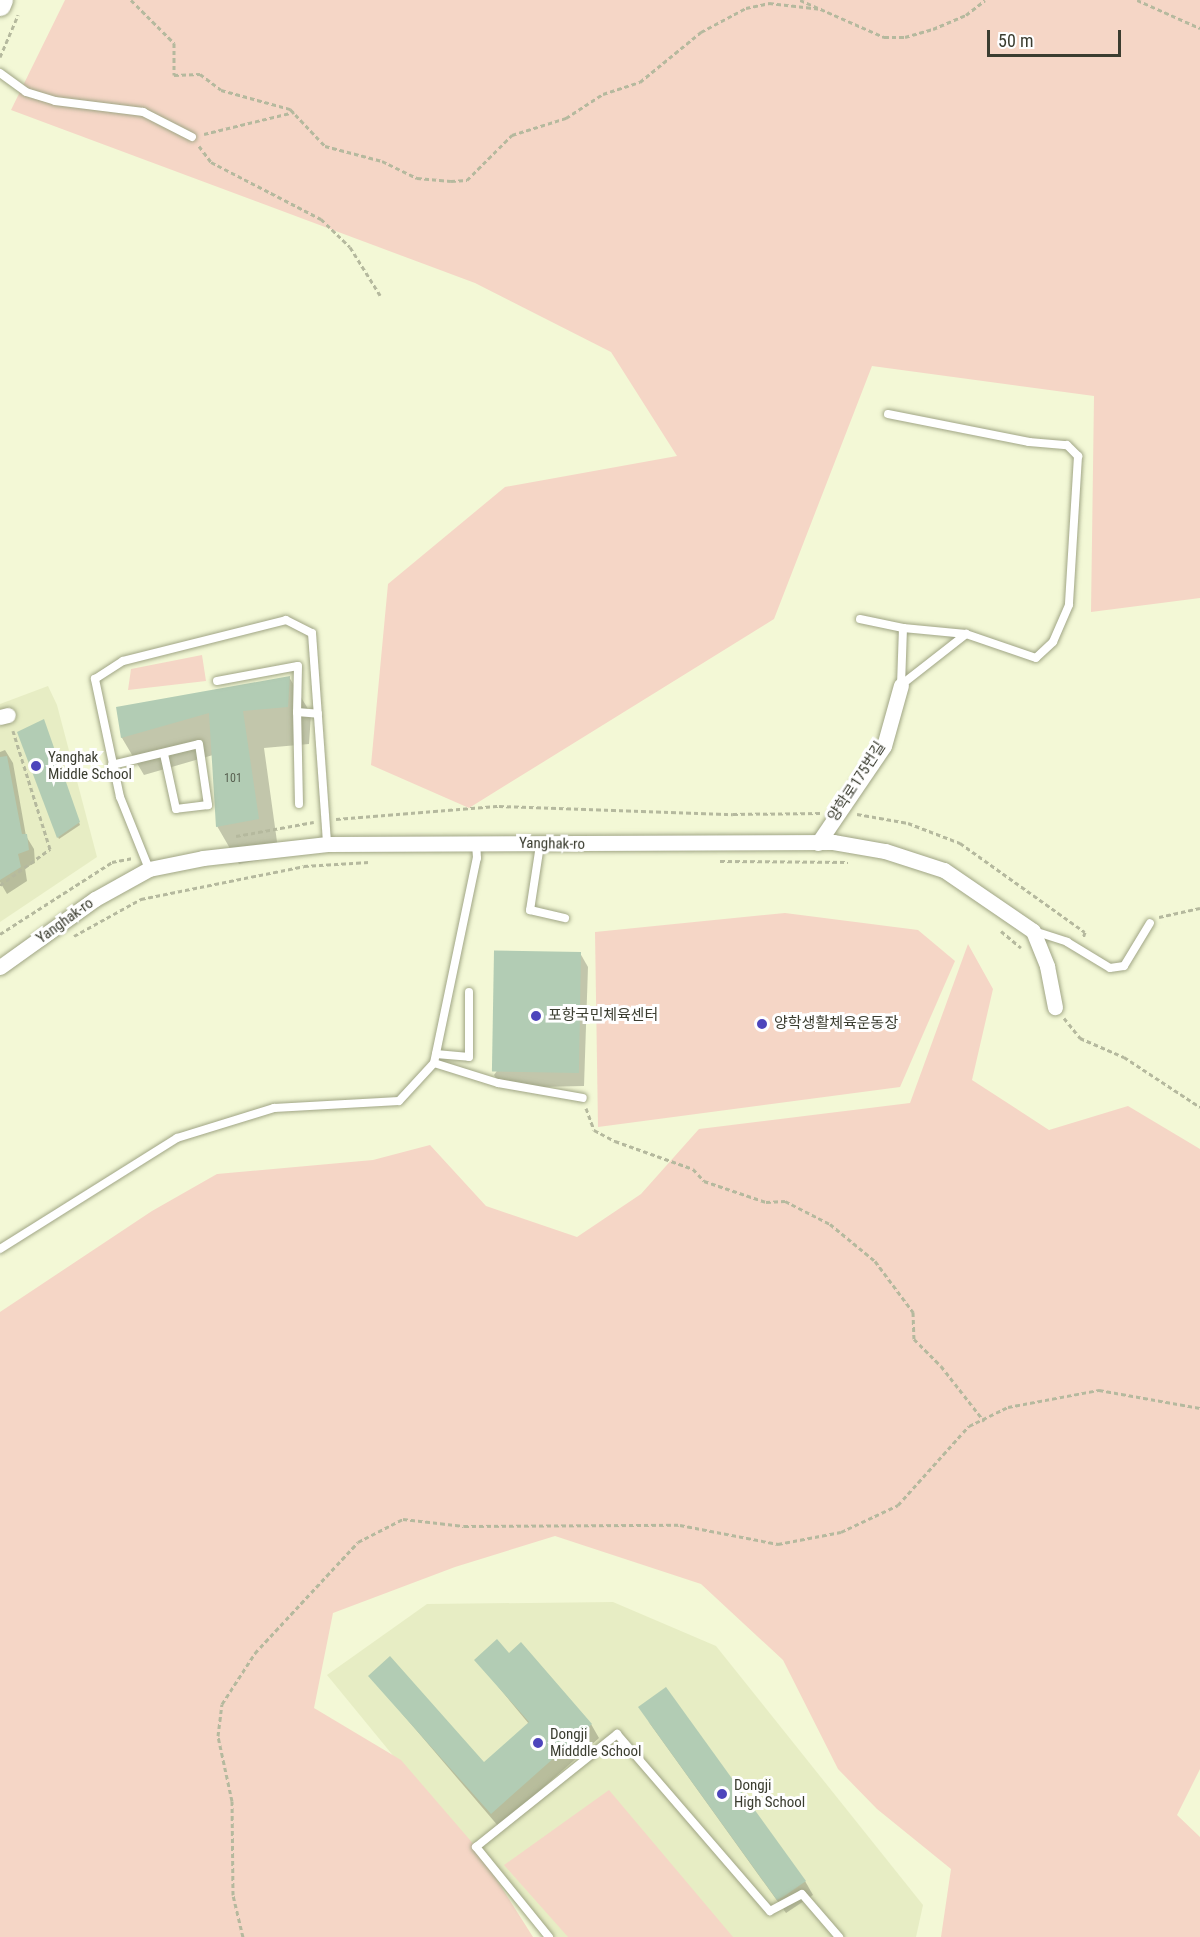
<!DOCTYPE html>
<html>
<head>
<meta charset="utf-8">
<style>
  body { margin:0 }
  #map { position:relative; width:1200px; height:1937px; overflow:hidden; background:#f3f8d6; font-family:"Roboto Condensed","Noto Sans KR",sans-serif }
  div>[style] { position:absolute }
  .built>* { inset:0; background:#e7edc4 }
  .green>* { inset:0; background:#f5d6c6 }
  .shadow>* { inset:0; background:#0003 }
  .building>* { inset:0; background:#b2ccb4; transform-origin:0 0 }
  .path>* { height:3px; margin-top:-1.5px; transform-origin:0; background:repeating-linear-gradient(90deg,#b5b99e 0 4.5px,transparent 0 7.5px) }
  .roads { filter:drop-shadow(0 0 2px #a0a585) drop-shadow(0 0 2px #a0a585) }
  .lane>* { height:8px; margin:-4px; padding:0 4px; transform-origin:4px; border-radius:4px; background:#fff }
  .street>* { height:15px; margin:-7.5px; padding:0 7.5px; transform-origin:7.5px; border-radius:7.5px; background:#fff }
  .secondary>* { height:22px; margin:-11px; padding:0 11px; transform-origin:11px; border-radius:11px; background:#fff }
  .dots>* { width:16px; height:16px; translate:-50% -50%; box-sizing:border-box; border:3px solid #fff; border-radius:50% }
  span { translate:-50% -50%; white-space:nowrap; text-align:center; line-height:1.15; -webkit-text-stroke:6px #fff; paint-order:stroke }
  .number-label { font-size:12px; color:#596151 }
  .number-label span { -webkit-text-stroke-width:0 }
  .poi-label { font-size:15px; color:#3b3d30 }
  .left { translate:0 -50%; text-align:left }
  .street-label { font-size:15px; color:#3b3d30 }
  .scale { position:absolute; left:987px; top:30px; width:134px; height:27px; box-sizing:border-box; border:3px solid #3b3d30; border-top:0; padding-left:8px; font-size:18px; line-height:21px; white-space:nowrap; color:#3b3d30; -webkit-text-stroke:4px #fff; paint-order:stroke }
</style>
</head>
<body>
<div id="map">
  <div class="built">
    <i style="clip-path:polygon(48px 686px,57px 705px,97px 857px,0 922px,0 704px)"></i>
    <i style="clip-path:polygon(613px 1602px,716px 1646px,923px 1905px,916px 1937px,547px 1937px,495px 1880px,327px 1675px,427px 1604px)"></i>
  </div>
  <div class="green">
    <i style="clip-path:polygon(65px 0,1200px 0,1200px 598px,1091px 612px,1094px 396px,872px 366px,774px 619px,469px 808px,371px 765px,388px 584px,505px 487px,677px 456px,611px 352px,475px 283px,11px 110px)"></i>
    <i style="clip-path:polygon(202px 655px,206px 681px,128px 690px,131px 669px)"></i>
    <i style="clip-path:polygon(785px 913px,918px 930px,955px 961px,900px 1087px,598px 1127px,595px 932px)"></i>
    <i style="clip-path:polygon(968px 944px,993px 989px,972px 1080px,1049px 1130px,1128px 1106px,1200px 1149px,1200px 1769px,1177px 1815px,1200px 1837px,1200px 1937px,941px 1937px,951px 1869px,877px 1809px,838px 1769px,783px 1660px,701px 1584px,555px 1536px,455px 1567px,333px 1613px,314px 1708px,401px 1760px,476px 1847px,533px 1937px,0 1937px,0 1312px,152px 1211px,217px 1174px,373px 1160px,430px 1145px,486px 1206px,577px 1237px,641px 1194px,699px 1129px,910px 1103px)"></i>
    <i style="clip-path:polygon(609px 1790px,733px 1937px,568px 1937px,504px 1865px)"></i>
  </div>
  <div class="shadow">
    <i style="clip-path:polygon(289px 677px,311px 714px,309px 744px,264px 748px,279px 856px,239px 864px,217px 826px,213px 755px,144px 775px,122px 738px,117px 709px)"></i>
    <i style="clip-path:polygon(44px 724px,80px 825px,59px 839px,58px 837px)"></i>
    <i style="clip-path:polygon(5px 750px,13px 763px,26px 836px,34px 849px,35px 863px,25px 868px,27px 881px,7px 894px,0 882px,0 752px)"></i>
    <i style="clip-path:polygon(580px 953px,588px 967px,584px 1086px,502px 1088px,494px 1075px)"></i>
    <i style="clip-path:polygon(509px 1655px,591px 1724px,599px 1738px,499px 1827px,370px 1676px,484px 1765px,529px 1724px,476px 1660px)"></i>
    <i style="clip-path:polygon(648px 1721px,805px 1881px,813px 1895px,786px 1913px)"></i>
  </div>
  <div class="building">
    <i style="clip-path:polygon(290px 676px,288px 707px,243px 711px,259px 819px,216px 827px,209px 713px,121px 738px,116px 707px)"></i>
    <i style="clip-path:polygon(44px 719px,80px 822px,57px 838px,17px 732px)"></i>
    <i style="clip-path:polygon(7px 756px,22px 834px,27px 834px,29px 850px,18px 854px,21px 867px,0 880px,0 757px)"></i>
    <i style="left:581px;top:952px;width:121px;height:87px;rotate:91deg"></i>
    <i style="clip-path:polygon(497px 1639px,509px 1653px,521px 1642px,592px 1724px,491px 1814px,368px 1676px,390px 1656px,484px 1762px,529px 1722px,474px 1660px)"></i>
    <i style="clip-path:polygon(666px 1687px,806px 1881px,783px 1897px,777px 1900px,638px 1707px)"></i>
  </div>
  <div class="path">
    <i style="left:131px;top:0;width:61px;rotate:45deg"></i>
    <i style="left:174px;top:43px;width:32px;rotate:90deg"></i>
    <i style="left:174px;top:75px;width:26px;rotate:-2deg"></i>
    <i style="left:200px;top:74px;width:26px;rotate:37deg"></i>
    <i style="left:221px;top:90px;width:72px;rotate:15.4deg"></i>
    <i style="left:290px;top:109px;width:51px;rotate:46.6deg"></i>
    <i style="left:325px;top:146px;width:59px;rotate:14.7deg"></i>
    <i style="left:382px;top:161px;width:39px;rotate:26deg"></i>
    <i style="left:417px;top:178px;width:34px;rotate:5deg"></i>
    <i style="left:451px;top:181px;width:16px;rotate:-4deg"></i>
    <i style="left:467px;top:180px;width:64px;rotate:-45deg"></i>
    <i style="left:512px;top:135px;width:57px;rotate:-17.5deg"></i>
    <i style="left:566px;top:118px;width:44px;rotate:-33deg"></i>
    <i style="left:603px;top:94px;width:39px;rotate:-18deg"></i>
    <i style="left:640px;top:82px;width:79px;rotate:-39.3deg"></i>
    <i style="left:701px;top:32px;width:51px;rotate:-28.1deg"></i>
    <i style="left:746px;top:8px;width:24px;rotate:-12deg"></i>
    <i style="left:769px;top:3px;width:53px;rotate:6.5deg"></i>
    <i style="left:800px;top:0;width:92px;rotate:23.8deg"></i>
    <i style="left:884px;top:37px;width:21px"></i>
    <i style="left:905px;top:37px;width:29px;rotate:-16deg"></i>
    <i style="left:933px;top:29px;width:36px;rotate:-23deg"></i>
    <i style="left:966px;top:15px;width:24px;rotate:-38deg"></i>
    <i style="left:1137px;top:0;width:69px;rotate:24deg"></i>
    <i style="left:0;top:57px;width:46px;rotate:-66.8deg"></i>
    <i style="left:204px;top:134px;width:93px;rotate:-13.7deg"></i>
    <i style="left:199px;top:146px;width:20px;rotate:53deg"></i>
    <i style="left:211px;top:162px;width:124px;rotate:27.4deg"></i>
    <i style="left:321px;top:219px;width:40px;rotate:44deg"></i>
    <i style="left:350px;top:247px;width:57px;rotate:58deg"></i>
    <i style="left:857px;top:814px;width:52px;rotate:10deg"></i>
    <i style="left:908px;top:823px;width:56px;rotate:21deg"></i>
    <i style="left:960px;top:843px;width:153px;rotate:35.5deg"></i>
    <i style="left:1085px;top:932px;width:6px;rotate:108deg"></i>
    <i style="left:336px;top:819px;width:164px;rotate:-4.6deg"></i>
    <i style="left:499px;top:806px;width:234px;rotate:2deg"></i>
    <i style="left:733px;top:814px;width:88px;rotate:-0.7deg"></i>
    <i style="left:236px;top:836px;width:79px;rotate:-10.2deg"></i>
    <i style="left:720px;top:861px;width:128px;rotate:0.4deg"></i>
    <i style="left:0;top:885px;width:62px;rotate:-35.8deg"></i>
    <i style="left:50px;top:849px;width:124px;rotate:-107.4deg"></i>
    <i style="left:1159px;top:917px;width:42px;rotate:-12.4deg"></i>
    <i style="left:1001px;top:931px;width:26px;rotate:40deg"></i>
    <i style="left:0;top:934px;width:133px;rotate:-32.7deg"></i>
    <i style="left:112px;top:862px;width:20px;rotate:-11deg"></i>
    <i style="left:74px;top:936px;width:77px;rotate:-28.9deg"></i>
    <i style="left:141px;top:899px;width:166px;rotate:-11.4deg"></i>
    <i style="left:304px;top:866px;width:65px;rotate:-3.5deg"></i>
    <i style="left:1064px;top:1018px;width:26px;rotate:51deg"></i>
    <i style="left:1080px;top:1038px;width:48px;rotate:23.4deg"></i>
    <i style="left:1124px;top:1057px;width:91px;rotate:33.3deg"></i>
    <i style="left:586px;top:1108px;width:23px;rotate:70deg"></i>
    <i style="left:594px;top:1130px;width:24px;rotate:28deg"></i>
    <i style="left:615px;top:1141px;width:83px;rotate:19.7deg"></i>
    <i style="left:693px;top:1169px;width:16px;rotate:47deg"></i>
    <i style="left:704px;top:1181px;width:65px;rotate:18.7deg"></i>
    <i style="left:766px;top:1202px;width:19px;rotate:-3deg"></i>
    <i style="left:785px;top:1201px;width:51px;rotate:27.1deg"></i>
    <i style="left:830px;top:1224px;width:58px;rotate:39.4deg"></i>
    <i style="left:875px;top:1261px;width:64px;rotate:53.3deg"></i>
    <i style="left:913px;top:1312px;width:27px;rotate:88deg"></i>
    <i style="left:914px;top:1339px;width:38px;rotate:45deg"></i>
    <i style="left:941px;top:1366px;width:70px;rotate:52deg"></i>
    <i style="left:243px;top:1937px;width:43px;rotate:-103.4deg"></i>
    <i style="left:233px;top:1895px;width:94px;rotate:-90.6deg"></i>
    <i style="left:232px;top:1801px;width:66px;rotate:-102.2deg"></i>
    <i style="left:218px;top:1736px;width:32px;rotate:-83deg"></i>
    <i style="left:222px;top:1704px;width:61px;rotate:-57.1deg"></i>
    <i style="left:255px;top:1653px;width:151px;rotate:-47.1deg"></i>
    <i style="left:358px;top:1542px;width:51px;rotate:-27.1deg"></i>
    <i style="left:403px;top:1519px;width:61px;rotate:6.5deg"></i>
    <i style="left:464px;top:1526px;width:216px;rotate:-0.3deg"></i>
    <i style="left:680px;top:1525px;width:100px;rotate:11deg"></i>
    <i style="left:778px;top:1544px;width:64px;rotate:-10.8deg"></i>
    <i style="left:841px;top:1532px;width:63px;rotate:-25.3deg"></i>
    <i style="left:898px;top:1505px;width:106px;rotate:-48.1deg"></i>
    <i style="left:969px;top:1426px;width:43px;rotate:-26deg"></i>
    <i style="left:1008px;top:1407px;width:93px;rotate:-10.6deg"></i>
    <i style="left:1099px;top:1390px;width:103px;rotate:10.1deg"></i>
  </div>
  <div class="roads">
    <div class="lane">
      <i style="left:0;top:73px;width:32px;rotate:36deg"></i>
      <i style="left:26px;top:92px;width:30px;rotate:17deg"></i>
      <i style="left:55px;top:101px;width:89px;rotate:7.1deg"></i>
      <i style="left:143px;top:112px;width:55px;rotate:27deg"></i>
      <i style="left:888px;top:414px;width:144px;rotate:11.2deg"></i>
      <i style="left:1029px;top:442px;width:38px;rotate:5deg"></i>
      <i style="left:1067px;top:445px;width:16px;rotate:45deg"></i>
      <i style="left:1078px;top:456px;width:149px;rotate:93.5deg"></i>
      <i style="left:1069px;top:605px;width:40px;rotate:113.4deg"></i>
      <i style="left:1053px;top:642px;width:23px;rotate:137deg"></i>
      <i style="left:1036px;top:658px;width:74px;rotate:-161.1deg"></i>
      <i style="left:966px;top:634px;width:63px;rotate:-174.6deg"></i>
      <i style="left:903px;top:628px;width:57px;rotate:92deg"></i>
      <i style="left:860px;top:619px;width:44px;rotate:11.8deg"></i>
      <i style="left:217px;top:681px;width:82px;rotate:-10.5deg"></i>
      <i style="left:298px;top:666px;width:46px;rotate:91.2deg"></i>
      <i style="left:901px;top:685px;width:83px;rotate:-38.1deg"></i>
      <i style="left:112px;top:765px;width:89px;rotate:-13.6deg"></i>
      <i style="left:199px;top:744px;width:62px;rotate:81.6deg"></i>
      <i style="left:208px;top:805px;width:32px;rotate:173deg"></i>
      <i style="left:176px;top:809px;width:56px;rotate:-102.3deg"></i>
      <i style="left:299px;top:804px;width:92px;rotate:-91.2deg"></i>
      <i style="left:297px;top:712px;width:21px;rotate:5deg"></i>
      <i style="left:540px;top:845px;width:66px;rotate:98.7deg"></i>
      <i style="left:530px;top:910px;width:36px;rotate:13deg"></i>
      <i style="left:149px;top:869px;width:78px;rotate:-111.9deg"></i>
      <i style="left:120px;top:797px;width:121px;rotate:-102deg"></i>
      <i style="left:95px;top:679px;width:33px;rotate:-33deg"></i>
      <i style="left:123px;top:661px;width:168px;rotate:-14.1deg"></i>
      <i style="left:286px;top:620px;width:29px;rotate:27deg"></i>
      <i style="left:312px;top:633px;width:212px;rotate:85.9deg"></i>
      <i style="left:1034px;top:931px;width:35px;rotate:18deg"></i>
      <i style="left:1067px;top:942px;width:50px;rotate:31.2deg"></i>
      <i style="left:1110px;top:968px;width:14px;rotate:-8deg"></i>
      <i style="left:1124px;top:966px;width:50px;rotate:-58.8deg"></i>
      <i style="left:436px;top:1054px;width:33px;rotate:5deg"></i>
      <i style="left:469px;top:1057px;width:65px;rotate:-90deg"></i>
      <i style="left:434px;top:1063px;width:67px;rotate:17.4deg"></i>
      <i style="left:498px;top:1083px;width:86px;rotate:10deg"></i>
      <i style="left:0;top:1249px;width:209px;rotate:-32.1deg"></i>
      <i style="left:177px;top:1138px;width:102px;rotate:-17.2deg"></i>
      <i style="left:274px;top:1108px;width:125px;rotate:-3.2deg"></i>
      <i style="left:399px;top:1101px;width:52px;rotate:-47.4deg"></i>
      <i style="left:434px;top:1063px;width:209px;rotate:-78.2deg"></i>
      <i style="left:477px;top:858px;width:15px;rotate:-94deg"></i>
      <i style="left:549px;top:1937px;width:116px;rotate:-129deg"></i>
      <i style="left:476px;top:1847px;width:181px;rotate:-38.7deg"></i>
      <i style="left:617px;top:1734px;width:234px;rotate:49.2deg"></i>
      <i style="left:770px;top:1911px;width:36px;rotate:-28deg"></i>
      <i style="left:802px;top:1894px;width:57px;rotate:49.3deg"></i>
    </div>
    <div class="street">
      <i style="left:0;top:717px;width:8px;rotate:-14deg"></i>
      <i style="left:818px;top:843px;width:117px;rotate:-55.8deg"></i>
      <i style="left:884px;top:746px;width:63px;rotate:-74.4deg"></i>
      <i style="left:0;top:967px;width:117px;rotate:-35.6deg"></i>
      <i style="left:95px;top:899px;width:62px;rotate:-29.1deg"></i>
      <i style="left:149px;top:869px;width:55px;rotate:-11.5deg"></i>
      <i style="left:203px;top:858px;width:125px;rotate:-6.4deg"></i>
      <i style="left:327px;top:844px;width:506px;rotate:-0.23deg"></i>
      <i style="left:833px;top:842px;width:53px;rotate:9.8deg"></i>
      <i style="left:885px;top:851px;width:62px;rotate:17.9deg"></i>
      <i style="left:944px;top:870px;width:108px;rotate:34.4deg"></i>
      <i style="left:1033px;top:931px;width:38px;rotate:68deg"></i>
      <i style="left:1047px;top:966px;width:42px;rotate:79deg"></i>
    </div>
    <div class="secondary">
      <i style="left:0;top:5px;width:5px;rotate:-68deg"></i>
    </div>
  </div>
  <div class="dots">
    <i style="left:36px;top:766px;background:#4d45bc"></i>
    <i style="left:536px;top:1016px;background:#4d45bc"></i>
    <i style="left:762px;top:1024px;background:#4d45bc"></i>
    <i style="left:538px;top:1743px;background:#4d45bc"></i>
    <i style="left:722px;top:1794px;background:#4d45bc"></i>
  </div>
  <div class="number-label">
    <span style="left:233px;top:779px">101</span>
  </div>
  <div class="poi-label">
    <span class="left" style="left:48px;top:766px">Yanghak<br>Middle School</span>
    <span class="left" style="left:548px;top:1016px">포항국민체육센터</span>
    <span class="left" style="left:774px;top:1024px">양학생활체육운동장</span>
    <span class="left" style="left:550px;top:1743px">Dongji<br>Midddle School</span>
    <span class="left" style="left:734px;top:1794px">Dongji<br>High School</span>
  </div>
  <div class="street-label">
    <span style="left:857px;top:782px;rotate:-57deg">양학로175번길</span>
    <span style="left:552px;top:844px;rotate:1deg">Yanghak-ro</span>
    <span style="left:65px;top:921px;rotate:-36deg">Yanghak-ro</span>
  </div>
  <div class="scale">50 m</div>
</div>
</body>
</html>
